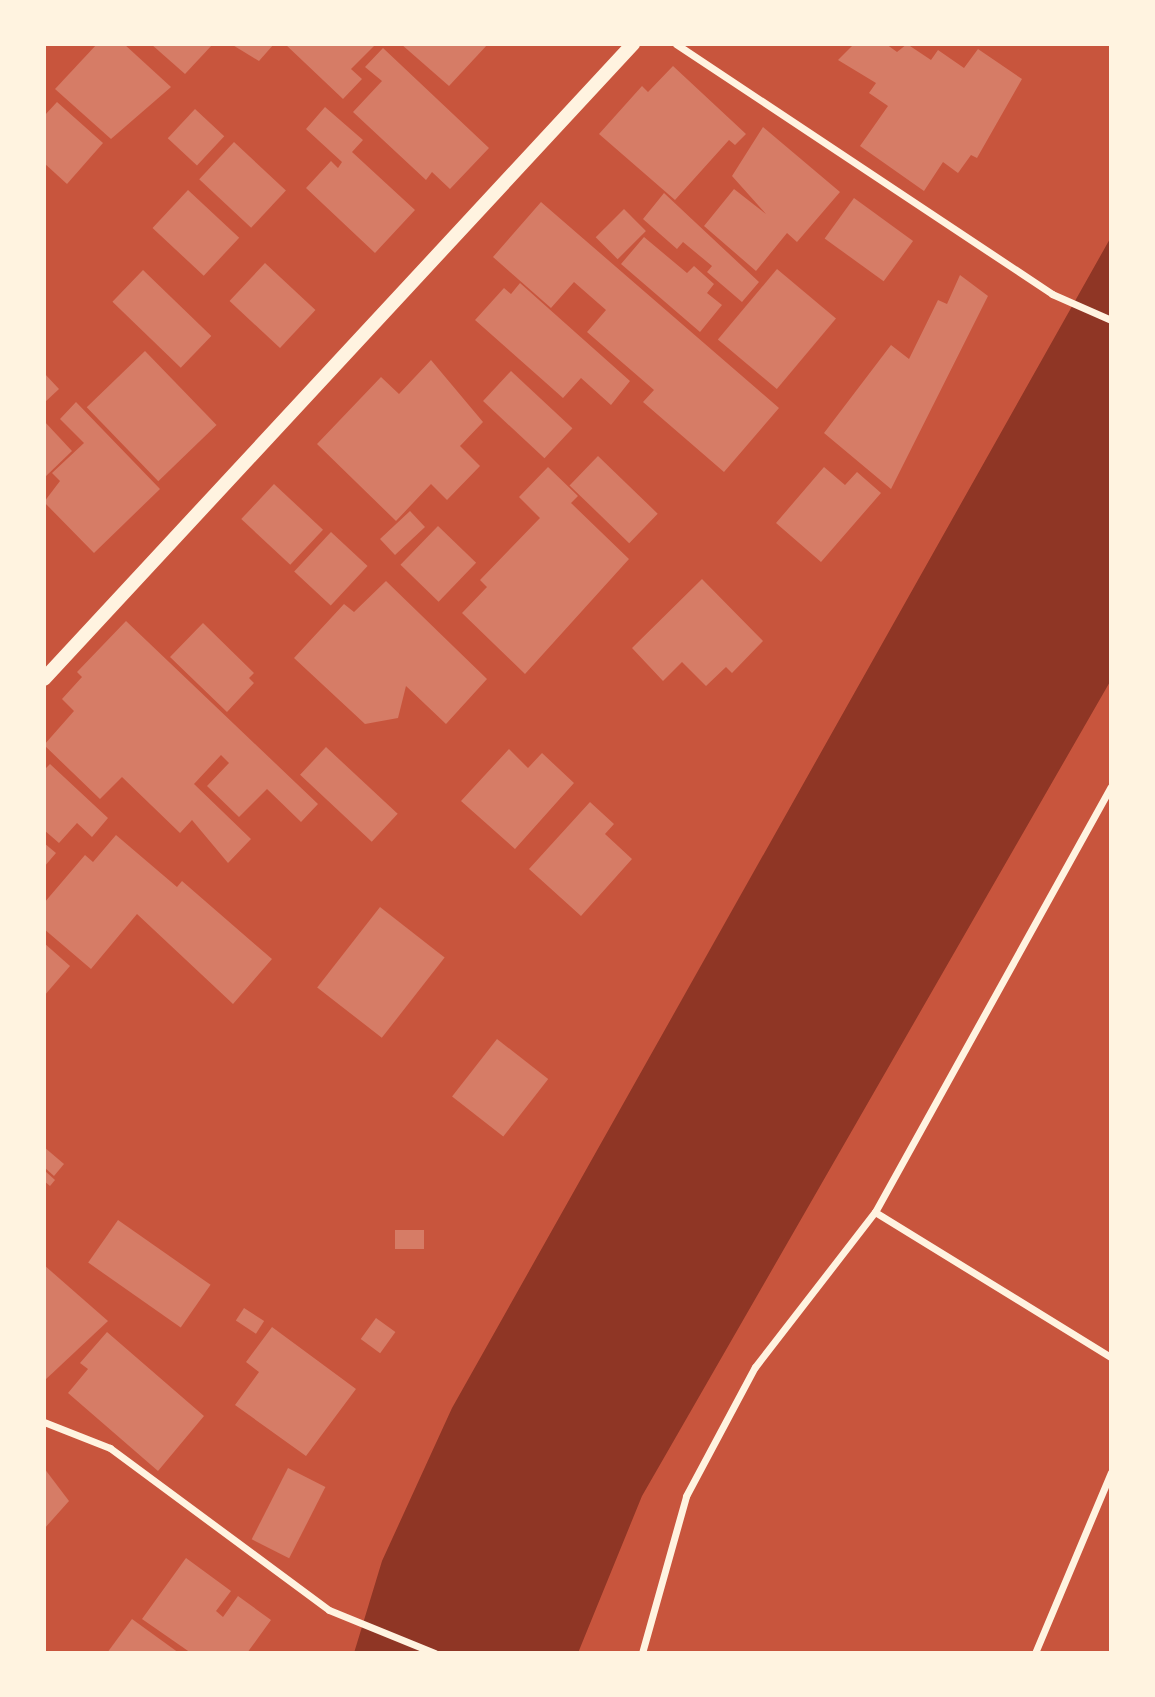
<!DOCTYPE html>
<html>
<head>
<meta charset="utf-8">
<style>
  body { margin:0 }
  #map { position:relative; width:1155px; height:1697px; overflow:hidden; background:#c8553d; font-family:Poppins,sans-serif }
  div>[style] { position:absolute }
  .water>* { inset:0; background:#8f3625 }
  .building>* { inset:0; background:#d67c66; transform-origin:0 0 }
  .minor>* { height:7px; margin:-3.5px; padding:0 3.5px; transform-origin:3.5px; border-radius:3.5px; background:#fff3e0 }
  .secondary>* { height:14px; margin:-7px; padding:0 7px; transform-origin:7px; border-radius:7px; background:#fff3e0 }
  span { translate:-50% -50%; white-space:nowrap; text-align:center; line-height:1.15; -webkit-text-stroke:6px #fff3e0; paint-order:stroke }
  .frame { position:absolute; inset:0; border:46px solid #fff3e0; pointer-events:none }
</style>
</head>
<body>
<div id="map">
  <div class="water">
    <i style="clip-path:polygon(1111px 237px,1111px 680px,642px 1496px,578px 1653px,354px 1653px,382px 1561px,452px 1408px)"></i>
  </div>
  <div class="building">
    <i style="clip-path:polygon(97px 44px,124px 44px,171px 87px,111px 139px,55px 89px)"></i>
    <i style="clip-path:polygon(151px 44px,213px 44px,185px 74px)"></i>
    <i style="clip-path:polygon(231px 44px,274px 44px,259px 61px)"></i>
    <i style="clip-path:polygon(285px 44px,376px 44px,351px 69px,362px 79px,343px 99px)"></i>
    <i style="clip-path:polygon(401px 44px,488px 44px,449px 86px)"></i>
    <i style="clip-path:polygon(854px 44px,886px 44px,897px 52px,907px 44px,931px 60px,938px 50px,964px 68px,978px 49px,1022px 79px,977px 158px,971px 155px,958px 173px,943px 162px,924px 191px,860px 146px,888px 106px,869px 93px,876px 83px,838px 60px)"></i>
    <i style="clip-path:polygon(383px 48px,489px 148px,450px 189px,432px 172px,426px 180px,353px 112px,382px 81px,365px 67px)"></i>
    <i style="clip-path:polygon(673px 66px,746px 134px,735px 145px,729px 140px,675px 200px,599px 134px,642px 86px,648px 92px)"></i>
    <i style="clip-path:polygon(57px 102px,103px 143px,67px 184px,44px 163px,44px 116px)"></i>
    <i style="clip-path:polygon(325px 107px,363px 140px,352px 152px,415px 210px,375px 253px,306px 188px,331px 161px,338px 168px,342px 162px,306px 129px)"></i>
    <i style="left:195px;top:109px;width:40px;height:40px;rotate:43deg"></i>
    <i style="clip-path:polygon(763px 127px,840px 192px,797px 242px,787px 233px,756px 271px,704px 226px,734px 189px,766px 214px,732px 176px)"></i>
    <i style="left:234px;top:142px;width:71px;height:51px;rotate:43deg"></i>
    <i style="left:188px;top:190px;width:70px;height:52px;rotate:43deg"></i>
    <i style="clip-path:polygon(664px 193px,759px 282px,742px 302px,707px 272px,712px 266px,683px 242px,677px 249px,643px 219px)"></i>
    <i style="left:854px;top:198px;width:73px;height:50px;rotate:36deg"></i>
    <i style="clip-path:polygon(541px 202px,779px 408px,724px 472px,643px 402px,654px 390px,587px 332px,606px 310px,574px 282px,551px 308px,493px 257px)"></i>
    <i style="left:624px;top:209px;width:31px;height:40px;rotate:45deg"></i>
    <i style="clip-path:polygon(644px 237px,687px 273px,694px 266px,714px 284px,707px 293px,722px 305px,700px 332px,621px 264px)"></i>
    <i style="left:265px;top:263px;width:69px;height:52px;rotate:43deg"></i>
    <i style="left:777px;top:269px;width:77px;height:92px;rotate:40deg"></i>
    <i style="left:143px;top:270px;width:95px;height:44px;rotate:44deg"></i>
    <i style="clip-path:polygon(960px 275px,988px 296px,891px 489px,824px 433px,891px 345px,909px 359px,938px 300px,947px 304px)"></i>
    <i style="clip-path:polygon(520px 283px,630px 381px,611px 405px,581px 378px,563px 398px,475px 320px,504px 288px,511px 294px)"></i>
    <i style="left:145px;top:351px;width:103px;height:81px;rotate:46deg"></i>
    <i style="clip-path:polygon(431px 360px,483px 422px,460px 446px,480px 466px,447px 500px,431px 484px,396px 521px,317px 444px,381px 377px,399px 394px)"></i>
    <i style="left:511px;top:371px;width:84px;height:41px;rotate:43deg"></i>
    <i style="clip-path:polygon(44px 373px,59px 389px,44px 403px)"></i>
    <i style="clip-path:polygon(76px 402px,160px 489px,94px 553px,44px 502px,60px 481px,52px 473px,84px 443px,60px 419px)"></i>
    <i style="clip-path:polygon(44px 421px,72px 451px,44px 478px)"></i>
    <i style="left:598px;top:456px;width:83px;height:41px;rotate:44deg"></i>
    <i style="clip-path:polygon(548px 467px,578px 496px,571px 503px,629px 559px,525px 674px,462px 613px,487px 587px,480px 580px,540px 518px,519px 497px)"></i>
    <i style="clip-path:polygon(824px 467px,845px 485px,857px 472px,881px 493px,821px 562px,776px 523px)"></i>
    <i style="left:274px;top:484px;width:67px;height:48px;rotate:43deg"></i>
    <i style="left:410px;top:511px;width:22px;height:41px;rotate:47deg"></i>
    <i style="left:438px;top:526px;width:53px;height:54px;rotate:44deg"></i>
    <i style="left:331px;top:532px;width:50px;height:54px;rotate:43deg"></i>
    <i style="clip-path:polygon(702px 579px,763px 641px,732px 673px,726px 667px,706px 686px,682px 662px,663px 681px,632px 648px)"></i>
    <i style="clip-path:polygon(386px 581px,487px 679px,446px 724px,406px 686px,398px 718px,365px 724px,294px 658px,344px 604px,354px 612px)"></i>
    <i style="clip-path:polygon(126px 621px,318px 804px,301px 822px,267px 789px,239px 817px,207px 786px,229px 763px,221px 755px,194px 784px,251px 839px,228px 863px,192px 820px,180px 833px,122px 777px,100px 799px,44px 745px,74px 711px,62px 699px,82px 677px,77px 672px)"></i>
    <i style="clip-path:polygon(203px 623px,254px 673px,249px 678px,254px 683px,227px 712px,170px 657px)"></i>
    <i style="left:326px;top:747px;width:98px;height:38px;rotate:43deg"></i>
    <i style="clip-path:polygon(509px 749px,528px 768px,542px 753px,574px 783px,515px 849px,461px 801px)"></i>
    <i style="clip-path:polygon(50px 764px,108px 818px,92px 837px,77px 823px,59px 843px,44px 830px,44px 770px)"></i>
    <i style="clip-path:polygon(590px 802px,614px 824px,605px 834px,632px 859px,581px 916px,529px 869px)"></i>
    <i style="clip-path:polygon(116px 835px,177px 887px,182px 881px,272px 959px,233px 1004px,137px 914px,91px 969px,44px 929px,44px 903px,85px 855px,93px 862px)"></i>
    <i style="clip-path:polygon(44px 843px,56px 853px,44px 867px)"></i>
    <i style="left:380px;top:907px;width:82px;height:102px;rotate:38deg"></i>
    <i style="clip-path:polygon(44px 943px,70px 966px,44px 996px)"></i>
    <i style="left:497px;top:1039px;width:65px;height:73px;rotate:38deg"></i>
    <i style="clip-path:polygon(44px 1147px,64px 1164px,54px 1176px,44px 1167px)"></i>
    <i style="clip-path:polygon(44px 1170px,55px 1180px,50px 1186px,44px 1181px)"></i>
    <i style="left:118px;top:1220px;width:113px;height:52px;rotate:35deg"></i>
    <i style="left:395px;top:1230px;width:29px;height:19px"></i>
    <i style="clip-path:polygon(44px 1265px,108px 1321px,44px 1381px)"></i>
    <i style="left:244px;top:1308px;width:24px;height:15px;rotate:33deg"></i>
    <i style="left:376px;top:1318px;width:24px;height:26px;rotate:36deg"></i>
    <i style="clip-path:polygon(272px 1327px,356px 1389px,306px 1456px,235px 1405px,259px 1372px,246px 1362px)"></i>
    <i style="clip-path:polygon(107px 1332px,204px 1416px,158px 1471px,68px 1393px,88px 1369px,80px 1363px)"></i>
    <i style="clip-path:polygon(44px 1468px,69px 1501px,44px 1529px)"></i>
    <i style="left:288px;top:1468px;width:42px;height:80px;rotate:27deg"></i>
    <i style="clip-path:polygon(186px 1558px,231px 1591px,216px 1611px,223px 1617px,238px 1596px,271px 1620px,247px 1653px,191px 1653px,142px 1619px)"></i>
    <i style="clip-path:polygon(132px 1619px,179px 1653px,107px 1653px)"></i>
  </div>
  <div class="minor">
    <i style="left:676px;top:44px;width:452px;rotate:33.6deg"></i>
    <i style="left:1052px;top:294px;width:64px;rotate:23.8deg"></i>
    <i style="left:875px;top:1212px;width:277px;rotate:31.6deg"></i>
    <i style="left:44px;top:1422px;width:71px;rotate:21.5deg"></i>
    <i style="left:110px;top:1448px;width:272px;rotate:36.5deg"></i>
    <i style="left:329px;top:1610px;width:114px;rotate:22.1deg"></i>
    <i style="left:642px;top:1653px;width:163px;rotate:-74.3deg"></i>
    <i style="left:686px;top:1496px;width:146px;rotate:-61.9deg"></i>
    <i style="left:755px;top:1367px;width:196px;rotate:-52.3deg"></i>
    <i style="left:875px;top:1212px;width:486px;rotate:-61deg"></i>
    <i style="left:1035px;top:1653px;width:196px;rotate:-67.2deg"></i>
  </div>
  <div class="secondary">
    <i style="left:44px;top:679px;width:866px;rotate:-47.15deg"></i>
  </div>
  <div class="frame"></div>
</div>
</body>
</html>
